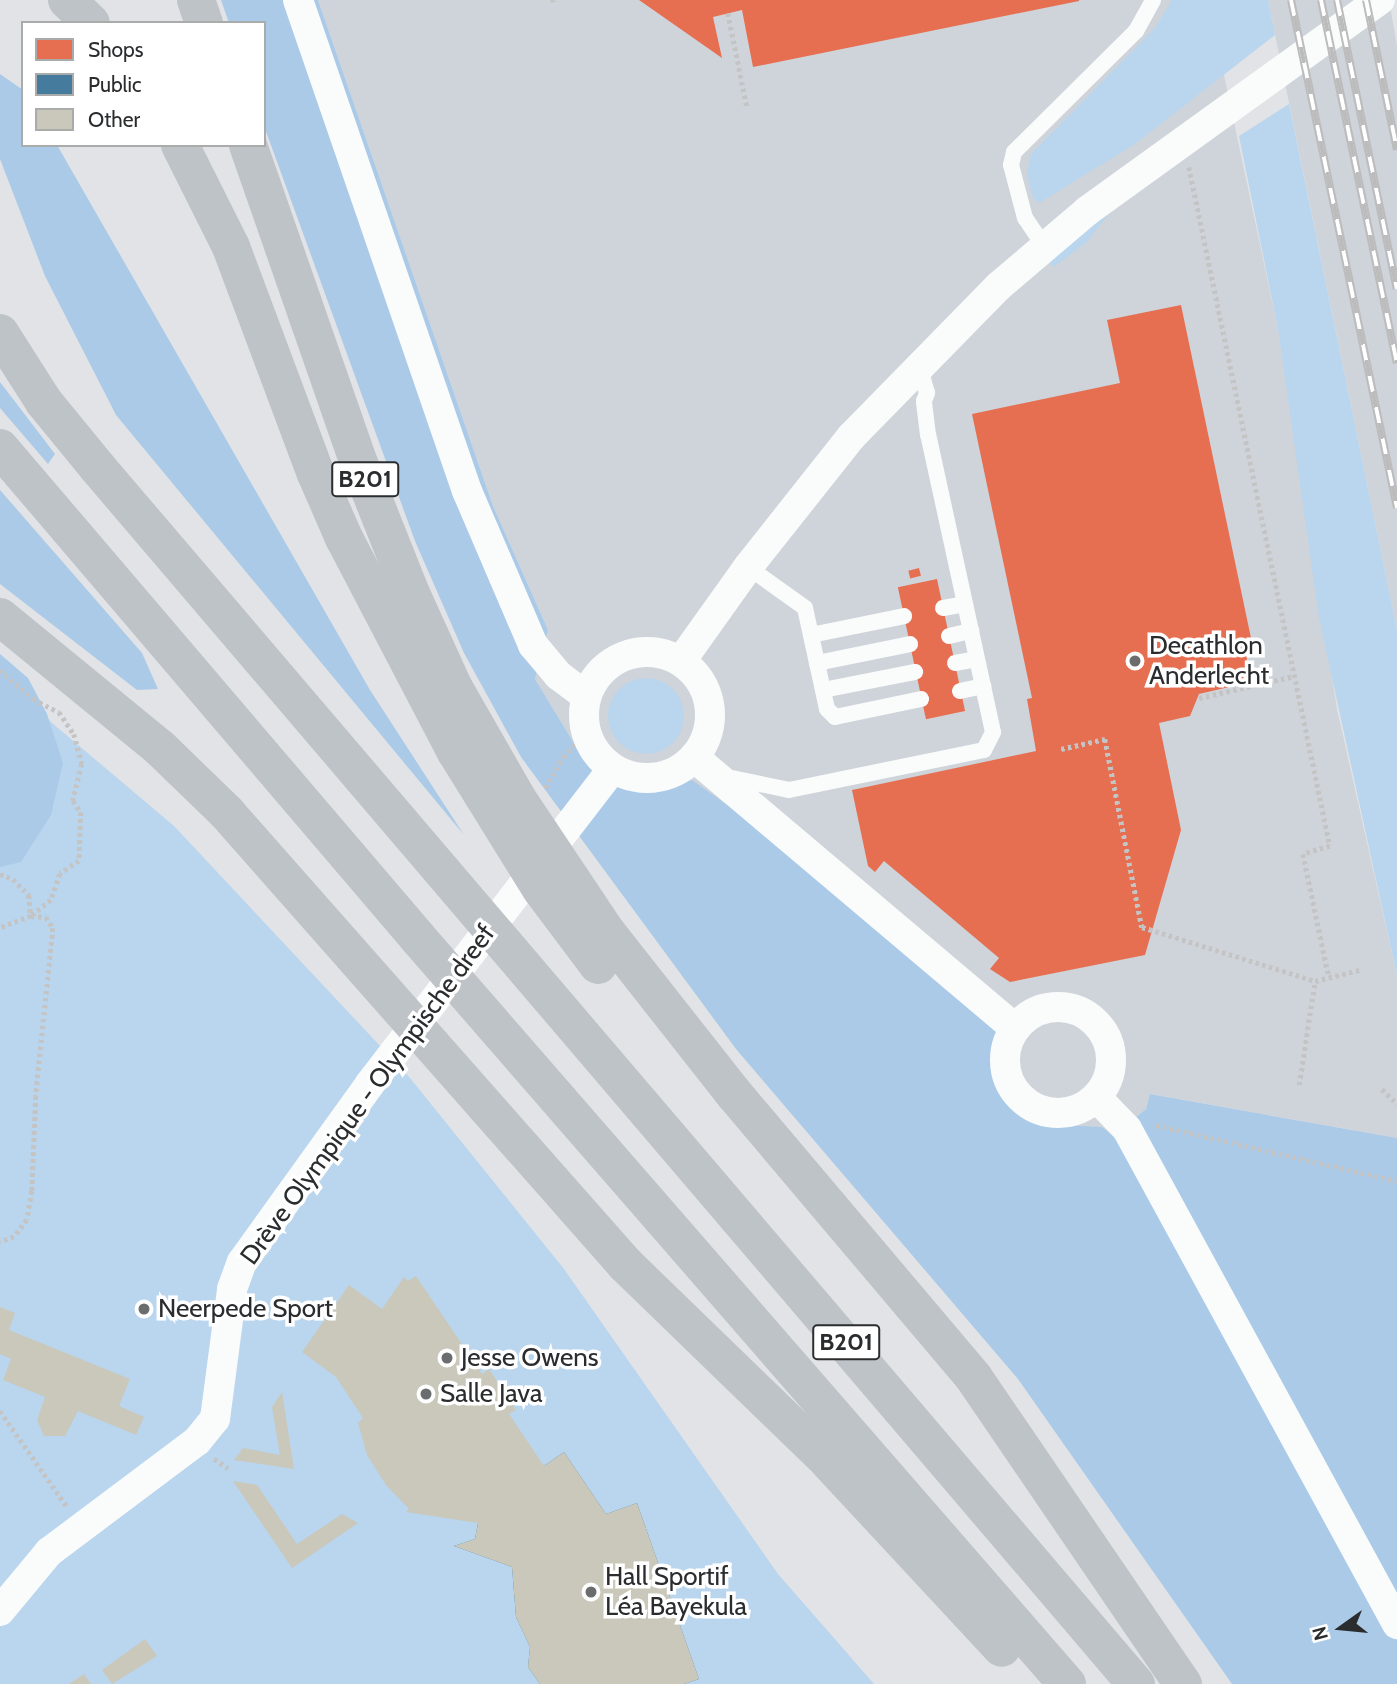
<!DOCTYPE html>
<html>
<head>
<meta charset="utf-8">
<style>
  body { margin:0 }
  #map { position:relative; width:1397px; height:1684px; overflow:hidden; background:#e1e3e6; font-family:Cabin,sans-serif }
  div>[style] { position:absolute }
  .built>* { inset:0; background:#ced4da }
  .green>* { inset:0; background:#bad5ee }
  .round { border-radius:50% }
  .forest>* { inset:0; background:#abcae8 }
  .shops>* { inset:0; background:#e76f51; transform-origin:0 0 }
  .public>* { inset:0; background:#457b9d }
  .building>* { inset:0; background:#c9c8bb }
  .path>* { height:4.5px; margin-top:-2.25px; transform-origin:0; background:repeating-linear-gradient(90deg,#c4c4c5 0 3.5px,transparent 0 7px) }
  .service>* { height:16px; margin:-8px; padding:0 8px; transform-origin:8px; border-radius:8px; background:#fafbfb }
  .minor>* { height:30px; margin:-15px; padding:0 15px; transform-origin:15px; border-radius:15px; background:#fafbfb }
  .minor>.ring { margin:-15px; padding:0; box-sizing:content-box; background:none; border:30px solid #fafbfb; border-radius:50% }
  .motorway>* { height:38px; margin:-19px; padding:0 19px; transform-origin:19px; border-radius:19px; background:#bec3c8 }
  .rail>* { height:8px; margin-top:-4px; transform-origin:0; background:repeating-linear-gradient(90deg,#fff 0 16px,#bcbcbc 0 32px); box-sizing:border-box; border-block:2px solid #bcbcbc }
  .dots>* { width:19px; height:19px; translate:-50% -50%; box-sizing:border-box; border:4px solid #fff; border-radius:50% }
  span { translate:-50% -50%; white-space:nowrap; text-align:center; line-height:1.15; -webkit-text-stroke:7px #fff; paint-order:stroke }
  .shield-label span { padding:2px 5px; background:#fff; border:2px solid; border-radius:5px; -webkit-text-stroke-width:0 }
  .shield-label { font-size:24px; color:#2a2c2e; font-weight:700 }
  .poi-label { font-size:26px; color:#2a2c2e }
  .left { translate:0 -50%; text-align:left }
  .street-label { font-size:26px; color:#2a2c2e }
  .legend { position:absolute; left:21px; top:21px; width:245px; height:126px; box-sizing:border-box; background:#fff; border:2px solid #aaabab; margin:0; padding:9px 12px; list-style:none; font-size:21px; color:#2a2c2e }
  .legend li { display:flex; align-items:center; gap:14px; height:35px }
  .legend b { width:35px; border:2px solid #aaabab }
  .north { position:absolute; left:1306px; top:1593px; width:70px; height:70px; -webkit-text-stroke:5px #fff; paint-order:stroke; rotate:255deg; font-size:19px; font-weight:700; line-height:28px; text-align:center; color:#2a2c2e }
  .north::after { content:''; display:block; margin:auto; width:24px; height:32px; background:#2a2c2e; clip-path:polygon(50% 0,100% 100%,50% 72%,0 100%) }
</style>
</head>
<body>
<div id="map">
  <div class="built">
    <i style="clip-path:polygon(318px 0,1208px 0,1278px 329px,1337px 709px,1397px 976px,1397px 1138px,1151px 1094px,1146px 1109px,1113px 1136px,1102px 1127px,1049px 1124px,1019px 1111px,1002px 1087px,997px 1061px,1001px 1028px,692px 781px,644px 791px,615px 783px,583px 758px,535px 679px,548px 630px,493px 506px)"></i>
    <i style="clip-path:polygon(1268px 0,1389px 0,1397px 46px,1397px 630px)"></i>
  </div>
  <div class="green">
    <i style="clip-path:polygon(1172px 0,1268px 0,1275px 35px,1135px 144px,1039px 203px,1033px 198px,1027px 175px,1030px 155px,1156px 27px)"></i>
    <i style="clip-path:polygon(1289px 104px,1397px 630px,1397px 976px,1319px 618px,1278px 329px,1239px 136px)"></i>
    <i style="clip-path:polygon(1109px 213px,1087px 242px,1054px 267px,1048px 261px)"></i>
    <i class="round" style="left:608px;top:678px;width:76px;height:76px"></i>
    <i style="clip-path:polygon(0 679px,174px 826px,410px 1078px,564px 1269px,778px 1574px,874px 1684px,0 1684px)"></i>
  </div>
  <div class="forest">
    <i style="clip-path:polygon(221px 0,318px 0,493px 506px,548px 630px,535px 679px,583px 758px,615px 783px,644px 791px,692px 780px,761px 829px,1001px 1028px,997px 1061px,1002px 1087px,1019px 1111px,1049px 1124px,1102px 1127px,1113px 1136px,1146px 1109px,1150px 1094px,1397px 1138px,1397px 1684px,1232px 1684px,1018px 1379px,736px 1049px,521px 757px,464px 653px,415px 541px,264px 126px,264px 23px,229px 23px)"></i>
    <i style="clip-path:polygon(0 74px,23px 90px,23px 145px,57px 145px,370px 690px,464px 835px,116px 415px,45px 276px,0 159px)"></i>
    <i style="clip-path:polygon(0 382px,55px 454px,48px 464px,0 408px)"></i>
    <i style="clip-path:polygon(0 490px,142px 653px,158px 689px,137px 690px,0 584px)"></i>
    <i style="clip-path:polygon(0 654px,28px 678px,47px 714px,63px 763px,51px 815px,21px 862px,0 867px)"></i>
  </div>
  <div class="shops">
    <i style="clip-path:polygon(639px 0,1079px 0,1079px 1px,753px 67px,742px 10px,713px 17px,722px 58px)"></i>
    <i style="clip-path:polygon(1181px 305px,1251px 638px,1242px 684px,1199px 694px,1190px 716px,1159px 723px,1181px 830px,1145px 955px,1010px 982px,990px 969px,999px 958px,884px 861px,875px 872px,868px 866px,852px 790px,1036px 751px,1027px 699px,1032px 698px,972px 414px,1120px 383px,1107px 320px)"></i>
    <i style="left:919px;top:568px;width:8px;height:11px;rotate:76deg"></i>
    <i style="left:937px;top:579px;width:135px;height:40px;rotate:78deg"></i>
  </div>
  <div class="public">
    <i style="clip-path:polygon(564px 1452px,606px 1514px,637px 1503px,699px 1679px,684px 1684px,540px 1684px,528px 1667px,530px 1647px,516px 1617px,512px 1567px,454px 1546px,475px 1539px,478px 1523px,550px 1474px,544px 1466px)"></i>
  </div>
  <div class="building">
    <i style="clip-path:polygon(416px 1276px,482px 1374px,489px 1369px,516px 1410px,509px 1414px,544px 1466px,564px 1452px,606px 1514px,637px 1503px,699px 1679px,684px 1684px,540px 1684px,528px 1667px,530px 1647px,516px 1617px,512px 1567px,454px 1546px,475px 1539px,478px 1523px,406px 1512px,409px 1509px,386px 1485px,367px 1455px,358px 1423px,363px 1418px,336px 1377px,302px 1352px,349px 1285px,382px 1309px,404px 1277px,408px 1281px)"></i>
    <i style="clip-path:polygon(0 1307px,15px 1313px,9px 1330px,130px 1379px,119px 1406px,144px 1417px,136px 1435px,78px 1411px,65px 1436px,44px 1436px,37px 1420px,45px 1397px,3px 1380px,11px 1359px,0 1354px)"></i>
    <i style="clip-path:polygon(282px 1392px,294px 1469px,234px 1460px,243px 1448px,280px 1455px,272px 1407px)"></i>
    <i style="clip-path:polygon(233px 1481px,257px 1485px,297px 1544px,342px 1514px,358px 1523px,292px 1568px)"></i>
    <i style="clip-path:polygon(145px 1639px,157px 1656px,112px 1684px,102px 1670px)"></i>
    <i style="clip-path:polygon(84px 1674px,91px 1684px,69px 1684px)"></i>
  </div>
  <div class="path">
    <i style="left:553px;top:0;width:2px;rotate:90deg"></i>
    <i style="left:728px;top:13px;width:96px;rotate:78.6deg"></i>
    <i style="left:1189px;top:167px;width:693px;rotate:78.27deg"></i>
    <i style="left:1330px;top:846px;width:28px;rotate:163deg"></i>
    <i style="left:1303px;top:854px;width:126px;rotate:78.1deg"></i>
    <i style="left:0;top:670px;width:44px;rotate:41.3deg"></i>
    <i style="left:33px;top:699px;width:29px;rotate:27deg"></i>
    <i style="left:59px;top:712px;width:27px;rotate:56deg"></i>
    <i style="left:74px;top:734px;width:31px;rotate:75deg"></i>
    <i style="left:82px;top:764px;width:38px;rotate:104deg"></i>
    <i style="left:73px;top:801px;width:14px;rotate:54deg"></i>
    <i style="left:81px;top:812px;width:49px;rotate:92.3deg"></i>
    <i style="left:79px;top:861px;width:23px;rotate:146deg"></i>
    <i style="left:60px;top:874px;width:28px;rotate:109deg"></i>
    <i style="left:51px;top:900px;width:26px;rotate:141deg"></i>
    <i style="left:31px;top:916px;width:33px;rotate:159deg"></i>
    <i style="left:1199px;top:698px;width:98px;rotate:-13deg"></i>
    <i style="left:1061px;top:749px;width:45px;rotate:-12.8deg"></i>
    <i style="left:1105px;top:739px;width:192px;rotate:78.9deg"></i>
    <i style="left:1142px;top:927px;width:181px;rotate:17.3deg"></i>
    <i style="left:1315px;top:981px;width:49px;rotate:-14deg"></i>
    <i style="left:545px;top:788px;width:36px;rotate:-60deg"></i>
    <i style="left:563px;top:757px;width:33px;rotate:-46deg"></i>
    <i style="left:0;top:874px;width:14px;rotate:21deg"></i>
    <i style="left:13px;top:879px;width:23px;rotate:45deg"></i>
    <i style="left:29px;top:895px;width:21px;rotate:85deg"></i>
    <i style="left:31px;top:916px;width:15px;rotate:4deg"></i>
    <i style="left:46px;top:917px;width:13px;rotate:58deg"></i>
    <i style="left:53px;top:928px;width:169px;rotate:95.8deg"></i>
    <i style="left:36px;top:1096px;width:95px;rotate:92.4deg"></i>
    <i style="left:32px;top:1191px;width:29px;rotate:100deg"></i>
    <i style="left:27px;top:1220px;width:21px;rotate:127deg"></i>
    <i style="left:14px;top:1237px;width:15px;rotate:160deg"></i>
    <i style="left:1299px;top:1085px;width:105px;rotate:-81.3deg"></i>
    <i style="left:1382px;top:1089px;width:21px;rotate:45deg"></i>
    <i style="left:1156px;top:1125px;width:247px;rotate:13.1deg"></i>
    <i style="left:0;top:1411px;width:118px;rotate:55deg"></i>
    <i style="left:214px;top:1459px;width:17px;rotate:33deg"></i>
  </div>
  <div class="service">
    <i style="left:1044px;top:246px;width:34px;rotate:-124deg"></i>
    <i style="left:1025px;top:218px;width:55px;rotate:-104.8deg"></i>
    <i style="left:1011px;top:165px;width:13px;rotate:-77deg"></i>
    <i style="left:1014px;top:152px;width:172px;rotate:-44.8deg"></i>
    <i style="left:1136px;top:31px;width:35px;rotate:-61deg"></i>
    <i style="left:748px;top:567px;width:70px;rotate:35.7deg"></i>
    <i style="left:805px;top:608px;width:103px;rotate:77.7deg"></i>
    <i style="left:827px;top:709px;width:11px;rotate:45deg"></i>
    <i style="left:835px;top:717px;width:88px;rotate:-11.8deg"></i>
    <i style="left:943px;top:608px;width:22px;rotate:-10deg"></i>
    <i style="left:811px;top:635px;width:95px;rotate:-11.5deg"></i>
    <i style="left:949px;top:636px;width:23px;rotate:-13deg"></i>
    <i style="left:817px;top:663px;width:95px;rotate:-11.5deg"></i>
    <i style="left:955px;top:663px;width:22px;rotate:-10deg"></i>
    <i style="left:823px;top:690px;width:94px;rotate:-11.1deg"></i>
    <i style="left:960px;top:691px;width:24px;rotate:-12deg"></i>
    <i style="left:727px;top:777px;width:63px;rotate:11.8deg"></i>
    <i style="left:789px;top:790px;width:199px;rotate:-11.6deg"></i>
    <i style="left:984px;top:750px;width:20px;rotate:-63deg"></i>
    <i style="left:993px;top:732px;width:304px;rotate:-102.3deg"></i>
    <i style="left:928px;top:435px;width:34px;rotate:-97deg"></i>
    <i style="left:924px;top:401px;width:9px;rotate:-69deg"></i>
    <i style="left:927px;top:393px;width:29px;rotate:-106deg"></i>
  </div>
  <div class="minor">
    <i style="left:298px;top:0;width:519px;rotate:71.01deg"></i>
    <i style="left:467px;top:491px;width:168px;rotate:66.8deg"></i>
    <i style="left:533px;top:645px;width:39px;rotate:50deg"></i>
    <i style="left:558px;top:675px;width:35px;rotate:37deg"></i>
    <i class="ring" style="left:584px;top:652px;width:96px;height:96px"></i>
    <i style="left:681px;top:661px;width:115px;rotate:-54.5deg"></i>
    <i style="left:748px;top:567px;width:166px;rotate:-51.6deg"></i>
    <i style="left:851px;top:437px;width:211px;rotate:-45.6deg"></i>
    <i style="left:999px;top:286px;width:116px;rotate:-40.4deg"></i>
    <i style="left:1087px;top:211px;width:361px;rotate:-35.8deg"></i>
    <i style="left:695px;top:758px;width:419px;rotate:40.2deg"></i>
    <i class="ring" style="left:1005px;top:1007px;width:76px;height:76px"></i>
    <i style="left:1097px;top:1098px;width:43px;rotate:45.9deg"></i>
    <i style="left:1127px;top:1129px;width:564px;rotate:61.39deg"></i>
    <i style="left:0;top:1611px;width:77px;rotate:-50.3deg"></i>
    <i style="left:49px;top:1552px;width:185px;rotate:-36.9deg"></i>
    <i style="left:197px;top:1441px;width:28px;rotate:-51deg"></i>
    <i style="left:215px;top:1419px;width:131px;rotate:-82.5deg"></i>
    <i style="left:232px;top:1289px;width:29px;rotate:-70deg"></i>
    <i style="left:242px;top:1262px;width:218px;rotate:-54.3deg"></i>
    <i style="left:369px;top:1085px;width:399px;rotate:-52.4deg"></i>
  </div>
  <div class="motorway">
    <i style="left:67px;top:0;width:33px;rotate:44deg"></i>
    <i style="left:196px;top:0;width:24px;rotate:71deg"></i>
    <i style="left:180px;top:145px;width:114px;rotate:63.4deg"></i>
    <i style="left:231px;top:247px;width:242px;rotate:69.5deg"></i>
    <i style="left:316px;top:474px;width:70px;rotate:66.4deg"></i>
    <i style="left:344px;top:538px;width:242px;rotate:62.4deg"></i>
    <i style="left:456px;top:752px;width:161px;rotate:58.2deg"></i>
    <i style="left:541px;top:889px;width:95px;rotate:53.1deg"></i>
    <i style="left:248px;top:145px;width:331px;rotate:70.8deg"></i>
    <i style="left:357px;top:458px;width:141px;rotate:68.3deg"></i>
    <i style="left:409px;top:589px;width:109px;rotate:65.6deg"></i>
    <i style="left:454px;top:688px;width:127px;rotate:60.2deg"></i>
    <i style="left:517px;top:798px;width:159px;rotate:56.3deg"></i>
    <i style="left:605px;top:930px;width:210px;rotate:51.8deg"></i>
    <i style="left:735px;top:1095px;width:370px;rotate:49.8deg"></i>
    <i style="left:974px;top:1378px;width:371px;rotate:55.7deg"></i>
    <i style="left:0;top:333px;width:82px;rotate:57.5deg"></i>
    <i style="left:44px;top:402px;width:85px;rotate:50.7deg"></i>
    <i style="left:98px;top:468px;width:1599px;rotate:49.52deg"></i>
    <i style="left:0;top:448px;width:644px;rotate:49.53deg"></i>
    <i style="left:418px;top:938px;width:989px;rotate:48.98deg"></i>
    <i style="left:0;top:617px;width:207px;rotate:39.3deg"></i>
    <i style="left:160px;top:748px;width:93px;rotate:44.1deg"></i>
    <i style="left:227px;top:813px;width:602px;rotate:48.57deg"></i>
    <i style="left:625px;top:1264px;width:283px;rotate:44.1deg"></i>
    <i style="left:828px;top:1461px;width:255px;rotate:47.1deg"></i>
  </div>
  <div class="rail">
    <i style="left:1291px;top:0;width:519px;rotate:78.21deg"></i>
    <i style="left:1321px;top:0;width:371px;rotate:78.2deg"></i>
    <i style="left:1337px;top:0;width:295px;rotate:78.3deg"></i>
    <i style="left:1366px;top:0;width:153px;rotate:78.3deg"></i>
  </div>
  <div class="dots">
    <i style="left:1135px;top:661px;background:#6a6c6e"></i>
    <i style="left:144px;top:1309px;background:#6a6c6e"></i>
    <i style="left:447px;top:1358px;background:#6a6c6e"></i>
    <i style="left:426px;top:1394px;background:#6a6c6e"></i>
    <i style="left:591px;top:1592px;background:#6a6c6e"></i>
  </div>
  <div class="shield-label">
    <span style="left:365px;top:479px">B201</span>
    <span style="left:846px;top:1342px">B201</span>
  </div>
  <div class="poi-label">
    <span class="left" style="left:1149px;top:661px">Decathlon<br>Anderlecht</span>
    <span class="left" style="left:158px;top:1309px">Neerpede Sport</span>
    <span class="left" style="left:461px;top:1358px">Jesse Owens</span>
    <span class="left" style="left:440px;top:1394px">Salle Java</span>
    <span class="left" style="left:605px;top:1592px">Hall Sportif<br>Léa Bayekula</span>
  </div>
  <div class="street-label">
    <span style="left:368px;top:1095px;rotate:-54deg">Drève Olympique - Olympische dreef</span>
  </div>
  <ul class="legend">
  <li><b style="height:19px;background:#e76f51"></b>Shops</li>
  <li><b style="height:19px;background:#457b9d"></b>Public</li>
  <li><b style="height:19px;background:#c9c8bb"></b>Other</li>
  </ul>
  <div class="north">N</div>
</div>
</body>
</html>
